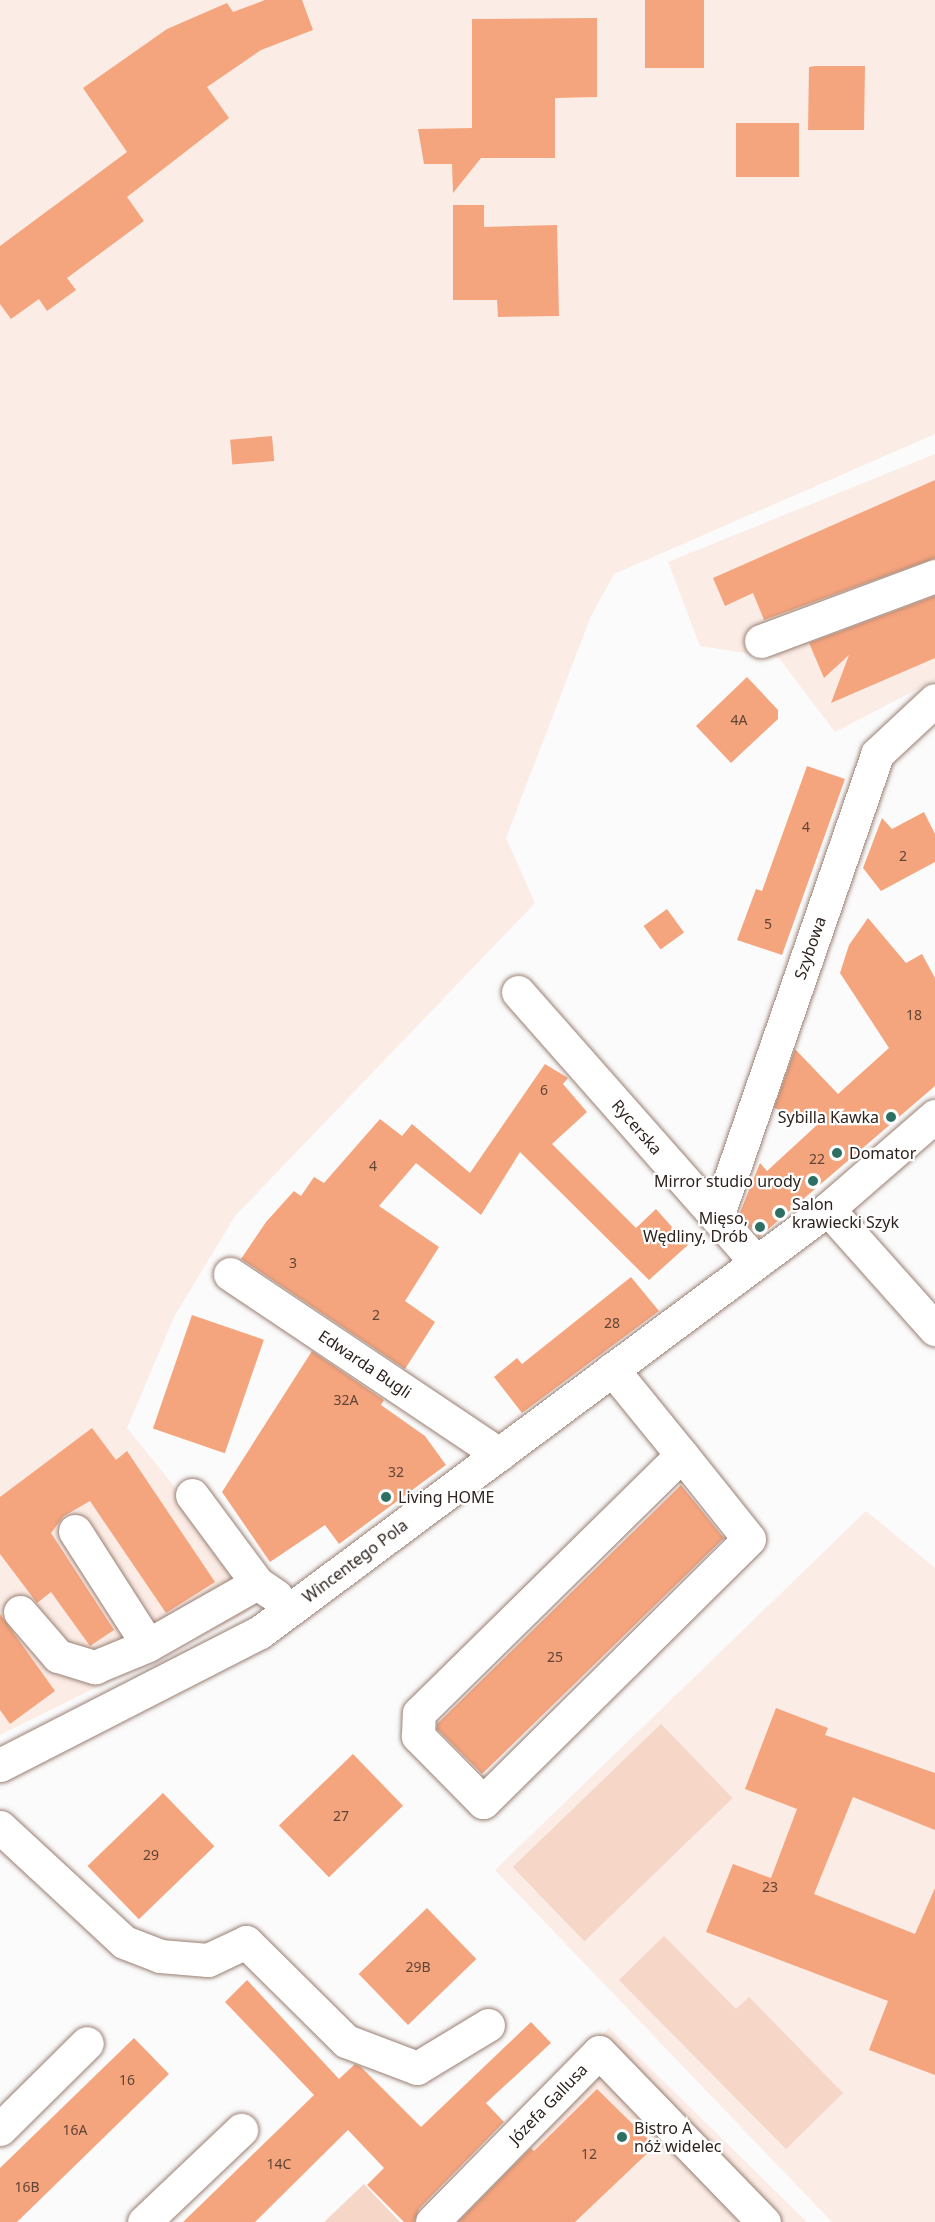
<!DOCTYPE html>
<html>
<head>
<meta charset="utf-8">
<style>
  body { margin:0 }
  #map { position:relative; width:935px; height:2222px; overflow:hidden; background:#fbfbfb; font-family:"Noto Sans",sans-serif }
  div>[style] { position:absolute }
  .built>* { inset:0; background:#fbece5 }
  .green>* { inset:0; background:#f5d6c7; transform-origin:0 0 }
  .building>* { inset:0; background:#f5a57e; transform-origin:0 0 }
  .roads { filter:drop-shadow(0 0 2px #997f72) drop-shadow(0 0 2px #997f72) }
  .minor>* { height:33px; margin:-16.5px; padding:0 16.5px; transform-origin:16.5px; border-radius:16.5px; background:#fff }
  .dots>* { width:16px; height:16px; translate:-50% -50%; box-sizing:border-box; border:3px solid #fff; border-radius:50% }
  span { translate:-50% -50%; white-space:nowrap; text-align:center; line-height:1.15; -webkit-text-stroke:4.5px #fff; paint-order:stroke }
  .number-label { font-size:14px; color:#604436 }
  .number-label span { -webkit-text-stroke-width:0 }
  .street-label { font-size:16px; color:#2e231e }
  .poi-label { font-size:16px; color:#2e231e }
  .right { translate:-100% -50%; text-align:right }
  .left { translate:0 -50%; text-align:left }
</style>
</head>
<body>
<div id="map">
  <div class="built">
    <i style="clip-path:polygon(0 0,935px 0,935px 434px,614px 574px,591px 616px,506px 838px,535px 903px,235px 1216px,174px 1317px,127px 1428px,265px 1598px,244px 1614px,0 1735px)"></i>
    <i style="clip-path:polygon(935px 454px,935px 680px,835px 732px,779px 658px,700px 646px,668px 562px)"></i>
    <i style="clip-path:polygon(866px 1511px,935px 1568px,935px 2222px,832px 2222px,495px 1870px)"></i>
    <i style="clip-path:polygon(609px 2028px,807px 2222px,406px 2222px)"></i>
  </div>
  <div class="green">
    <i style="left:661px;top:1724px;width:103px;height:206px;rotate:46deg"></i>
    <i style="clip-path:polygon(664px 1936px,736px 2009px,749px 1997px,843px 2093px,786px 2149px,619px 1980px)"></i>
    <i style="clip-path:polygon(364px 2184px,400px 2222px,324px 2222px)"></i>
  </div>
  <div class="building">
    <i style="clip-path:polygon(265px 0,302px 0,313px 30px,261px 50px,207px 87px,229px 118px,127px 197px,144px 221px,67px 278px,76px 290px,47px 311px,39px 299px,11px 319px,0 304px,0 246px,127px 152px,83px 88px,167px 29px,227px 3px,233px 12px)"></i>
    <i style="left:645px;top:0;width:59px;height:68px"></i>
    <i style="clip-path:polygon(597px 18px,597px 97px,555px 98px,555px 158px,481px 158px,453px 193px,452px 164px,424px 164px,418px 129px,472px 128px,472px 19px)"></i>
    <i style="clip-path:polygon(816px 66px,865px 66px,864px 130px,808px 130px,809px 67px)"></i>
    <i style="left:736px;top:123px;width:63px;height:54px"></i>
    <i style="clip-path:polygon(453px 205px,484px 205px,484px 227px,557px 225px,559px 316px,498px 317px,497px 300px,453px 300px)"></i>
    <i style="left:272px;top:436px;width:25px;height:42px;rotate:85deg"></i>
    <i style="clip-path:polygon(935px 480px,935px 558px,764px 620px,753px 593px,725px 606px,713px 578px)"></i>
    <i style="clip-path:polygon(935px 596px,935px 658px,831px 703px,849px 655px,824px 678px,809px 643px)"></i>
    <i style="clip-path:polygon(747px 677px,778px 710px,778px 719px,731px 763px,696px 726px)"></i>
    <i style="clip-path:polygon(807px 766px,845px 779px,782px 955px,737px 940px,756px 889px,762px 891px)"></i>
    <i style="clip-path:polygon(924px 812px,935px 834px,935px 862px,881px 891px,863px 868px,882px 818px,892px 829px)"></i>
    <i style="left:667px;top:909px;width:29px;height:29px;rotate:54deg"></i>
    <i style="clip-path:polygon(868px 918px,906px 963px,922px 954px,935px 978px,935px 1086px,759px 1237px,739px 1215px,760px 1163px,767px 1171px,818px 1124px,774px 1108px,795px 1049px,838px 1094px,889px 1048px,840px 973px,849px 945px)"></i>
    <i style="clip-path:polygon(545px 1064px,568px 1078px,563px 1084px,587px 1112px,552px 1144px,636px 1228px,656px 1209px,688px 1245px,649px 1280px,520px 1152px,481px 1215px,416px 1163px,379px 1206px,439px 1247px,405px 1301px,435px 1322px,405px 1369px,241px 1259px,266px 1222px,294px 1191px,301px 1196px,314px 1177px,324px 1183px,380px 1119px,402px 1136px,412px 1124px,470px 1173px)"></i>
    <i style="clip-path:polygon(631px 1277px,659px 1311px,522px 1413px,494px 1377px,517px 1358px,522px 1364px)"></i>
    <i style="left:192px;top:1315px;width:76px;height:120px;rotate:19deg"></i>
    <i style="clip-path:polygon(312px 1351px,384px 1400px,381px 1405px,425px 1436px,446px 1465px,339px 1544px,325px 1525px,270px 1562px,222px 1492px)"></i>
    <i style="clip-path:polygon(92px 1428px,116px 1460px,127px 1451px,215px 1582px,166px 1613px,90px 1501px,64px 1516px,51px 1533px,114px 1630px,90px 1646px,51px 1592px,37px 1603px,0 1554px,0 1497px)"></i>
    <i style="clip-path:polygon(681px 1485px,724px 1538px,482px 1774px,437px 1729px,437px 1724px)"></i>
    <i style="clip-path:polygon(0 1614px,55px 1691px,10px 1724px,0 1710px)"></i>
    <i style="clip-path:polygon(776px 1708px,828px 1728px,825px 1735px,935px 1773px,935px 1830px,853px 1797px,814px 1894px,915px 1934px,935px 1888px,935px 2075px,869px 2050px,888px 2001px,706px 1932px,733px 1864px,771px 1878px,797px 1809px,745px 1789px)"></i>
    <i style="left:353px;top:1754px;width:72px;height:103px;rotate:46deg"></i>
    <i style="left:163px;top:1793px;width:74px;height:105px;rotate:46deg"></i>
    <i style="left:427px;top:1908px;width:71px;height:95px;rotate:46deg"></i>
    <i style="clip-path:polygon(247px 1980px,339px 2079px,355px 2064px,361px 2067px,421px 2127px,531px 2022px,551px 2043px,486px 2103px,504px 2122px,419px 2209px,414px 2222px,404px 2222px,367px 2185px,384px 2168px,348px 2130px,255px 2222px,183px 2222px,314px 2095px,225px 2002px)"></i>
    <i style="clip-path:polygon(134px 2038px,169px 2074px,17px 2222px,0 2222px,0 2168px)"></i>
    <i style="clip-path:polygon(597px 2089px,655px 2146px,575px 2222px,458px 2222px,531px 2148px,534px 2151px)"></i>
  </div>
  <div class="roads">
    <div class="minor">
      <i style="left:761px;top:641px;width:186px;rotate:-20.5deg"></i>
      <i style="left:518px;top:992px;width:360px;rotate:48.6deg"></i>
      <i style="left:828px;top:1209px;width:161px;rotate:48.3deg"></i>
      <i style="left:717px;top:1217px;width:490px;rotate:-70.9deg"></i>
      <i style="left:877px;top:754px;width:79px;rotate:-43deg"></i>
      <i style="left:230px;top:1274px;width:324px;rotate:33.8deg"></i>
      <i style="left:612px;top:1369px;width:111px;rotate:50.9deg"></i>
      <i style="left:682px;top:1455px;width:107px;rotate:51.4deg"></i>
      <i style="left:749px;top:1539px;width:374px;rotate:135.3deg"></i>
      <i style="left:483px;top:1802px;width:93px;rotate:-134.6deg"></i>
      <i style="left:418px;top:1736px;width:23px;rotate:-88deg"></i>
      <i style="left:419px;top:1713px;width:368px;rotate:-44.5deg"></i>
      <i style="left:192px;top:1495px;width:109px;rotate:53.5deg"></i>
      <i style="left:257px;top:1583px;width:23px;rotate:34deg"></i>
      <i style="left:75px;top:1531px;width:135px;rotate:57.4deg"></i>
      <i style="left:20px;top:1612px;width:58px;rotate:49.2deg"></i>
      <i style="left:58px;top:1656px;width:39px;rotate:17deg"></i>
      <i style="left:95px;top:1667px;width:57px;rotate:-22.5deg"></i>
      <i style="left:148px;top:1645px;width:125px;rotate:-29.6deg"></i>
      <i style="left:0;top:1765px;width:292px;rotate:-27.1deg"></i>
      <i style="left:260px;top:1632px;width:708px;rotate:-36.68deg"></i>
      <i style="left:828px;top:1209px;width:142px;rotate:-41deg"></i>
      <i style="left:0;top:1827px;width:169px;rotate:42.8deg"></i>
      <i style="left:124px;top:1942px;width:39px;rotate:21deg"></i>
      <i style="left:160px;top:1956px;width:48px;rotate:4.8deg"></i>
      <i style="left:208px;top:1960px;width:42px;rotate:-25.3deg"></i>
      <i style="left:246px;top:1942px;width:141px;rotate:44.7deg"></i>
      <i style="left:346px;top:2041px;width:76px;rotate:20.8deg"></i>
      <i style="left:417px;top:2068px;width:83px;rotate:-31.2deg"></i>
      <i style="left:0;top:2129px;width:122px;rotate:-44.7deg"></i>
      <i style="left:144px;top:2222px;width:134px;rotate:-43.5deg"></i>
      <i style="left:432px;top:2222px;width:238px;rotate:-45.5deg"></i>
      <i style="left:599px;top:2052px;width:237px;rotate:45.9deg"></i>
    </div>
  </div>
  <div class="dots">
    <i style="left:891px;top:1117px;background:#2d7063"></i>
    <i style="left:837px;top:1153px;background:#2d7063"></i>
    <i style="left:813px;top:1181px;background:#2d7063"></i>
    <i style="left:780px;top:1213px;background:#2d7063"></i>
    <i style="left:760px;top:1227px;background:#2d7063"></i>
    <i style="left:386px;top:1497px;background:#2d7063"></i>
    <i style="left:622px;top:2137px;background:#2d7063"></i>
  </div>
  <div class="number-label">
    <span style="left:739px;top:720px">4A</span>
    <span style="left:806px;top:827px">4</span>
    <span style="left:903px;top:856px">2</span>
    <span style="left:768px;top:924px">5</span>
    <span style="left:914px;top:1015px">18</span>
    <span style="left:544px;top:1090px">6</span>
    <span style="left:817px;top:1159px">22</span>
    <span style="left:373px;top:1166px">4</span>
    <span style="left:293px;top:1263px">3</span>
    <span style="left:376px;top:1315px">2</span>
    <span style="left:612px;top:1323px">28</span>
    <span style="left:346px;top:1400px">32A</span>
    <span style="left:396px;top:1472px">32</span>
    <span style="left:555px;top:1657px">25</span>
    <span style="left:341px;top:1816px">27</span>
    <span style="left:151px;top:1855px">29</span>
    <span style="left:770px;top:1887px">23</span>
    <span style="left:418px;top:1967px">29B</span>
    <span style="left:127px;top:2080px">16</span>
    <span style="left:75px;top:2130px">16A</span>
    <span style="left:589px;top:2154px">12</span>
    <span style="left:279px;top:2164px">14C</span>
    <span style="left:27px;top:2187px">16B</span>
  </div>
  <div class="street-label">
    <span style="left:810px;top:948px;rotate:-71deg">Szybowa</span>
    <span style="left:637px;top:1127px;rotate:49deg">Rycerska</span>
    <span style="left:365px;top:1364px;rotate:34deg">Edwarda Bugli</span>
    <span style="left:355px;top:1561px;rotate:-37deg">Wincentego Pola</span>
    <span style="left:548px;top:2104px;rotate:-46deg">Józefa Gallusa</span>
  </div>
  <div class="poi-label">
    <span class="right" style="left:879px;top:1117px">Sybilla Kawka</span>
    <span class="left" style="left:849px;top:1153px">Domator</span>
    <span class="right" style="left:801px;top:1181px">Mirror studio urody</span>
    <span class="left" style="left:792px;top:1213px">Salon<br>krawiecki Szyk</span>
    <span class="right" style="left:748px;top:1227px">Mięso,<br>Wędliny, Drób</span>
    <span class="left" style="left:398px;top:1497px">Living HOME</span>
    <span class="left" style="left:634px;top:2137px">Bistro A<br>nóż widelec</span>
  </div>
</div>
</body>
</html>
